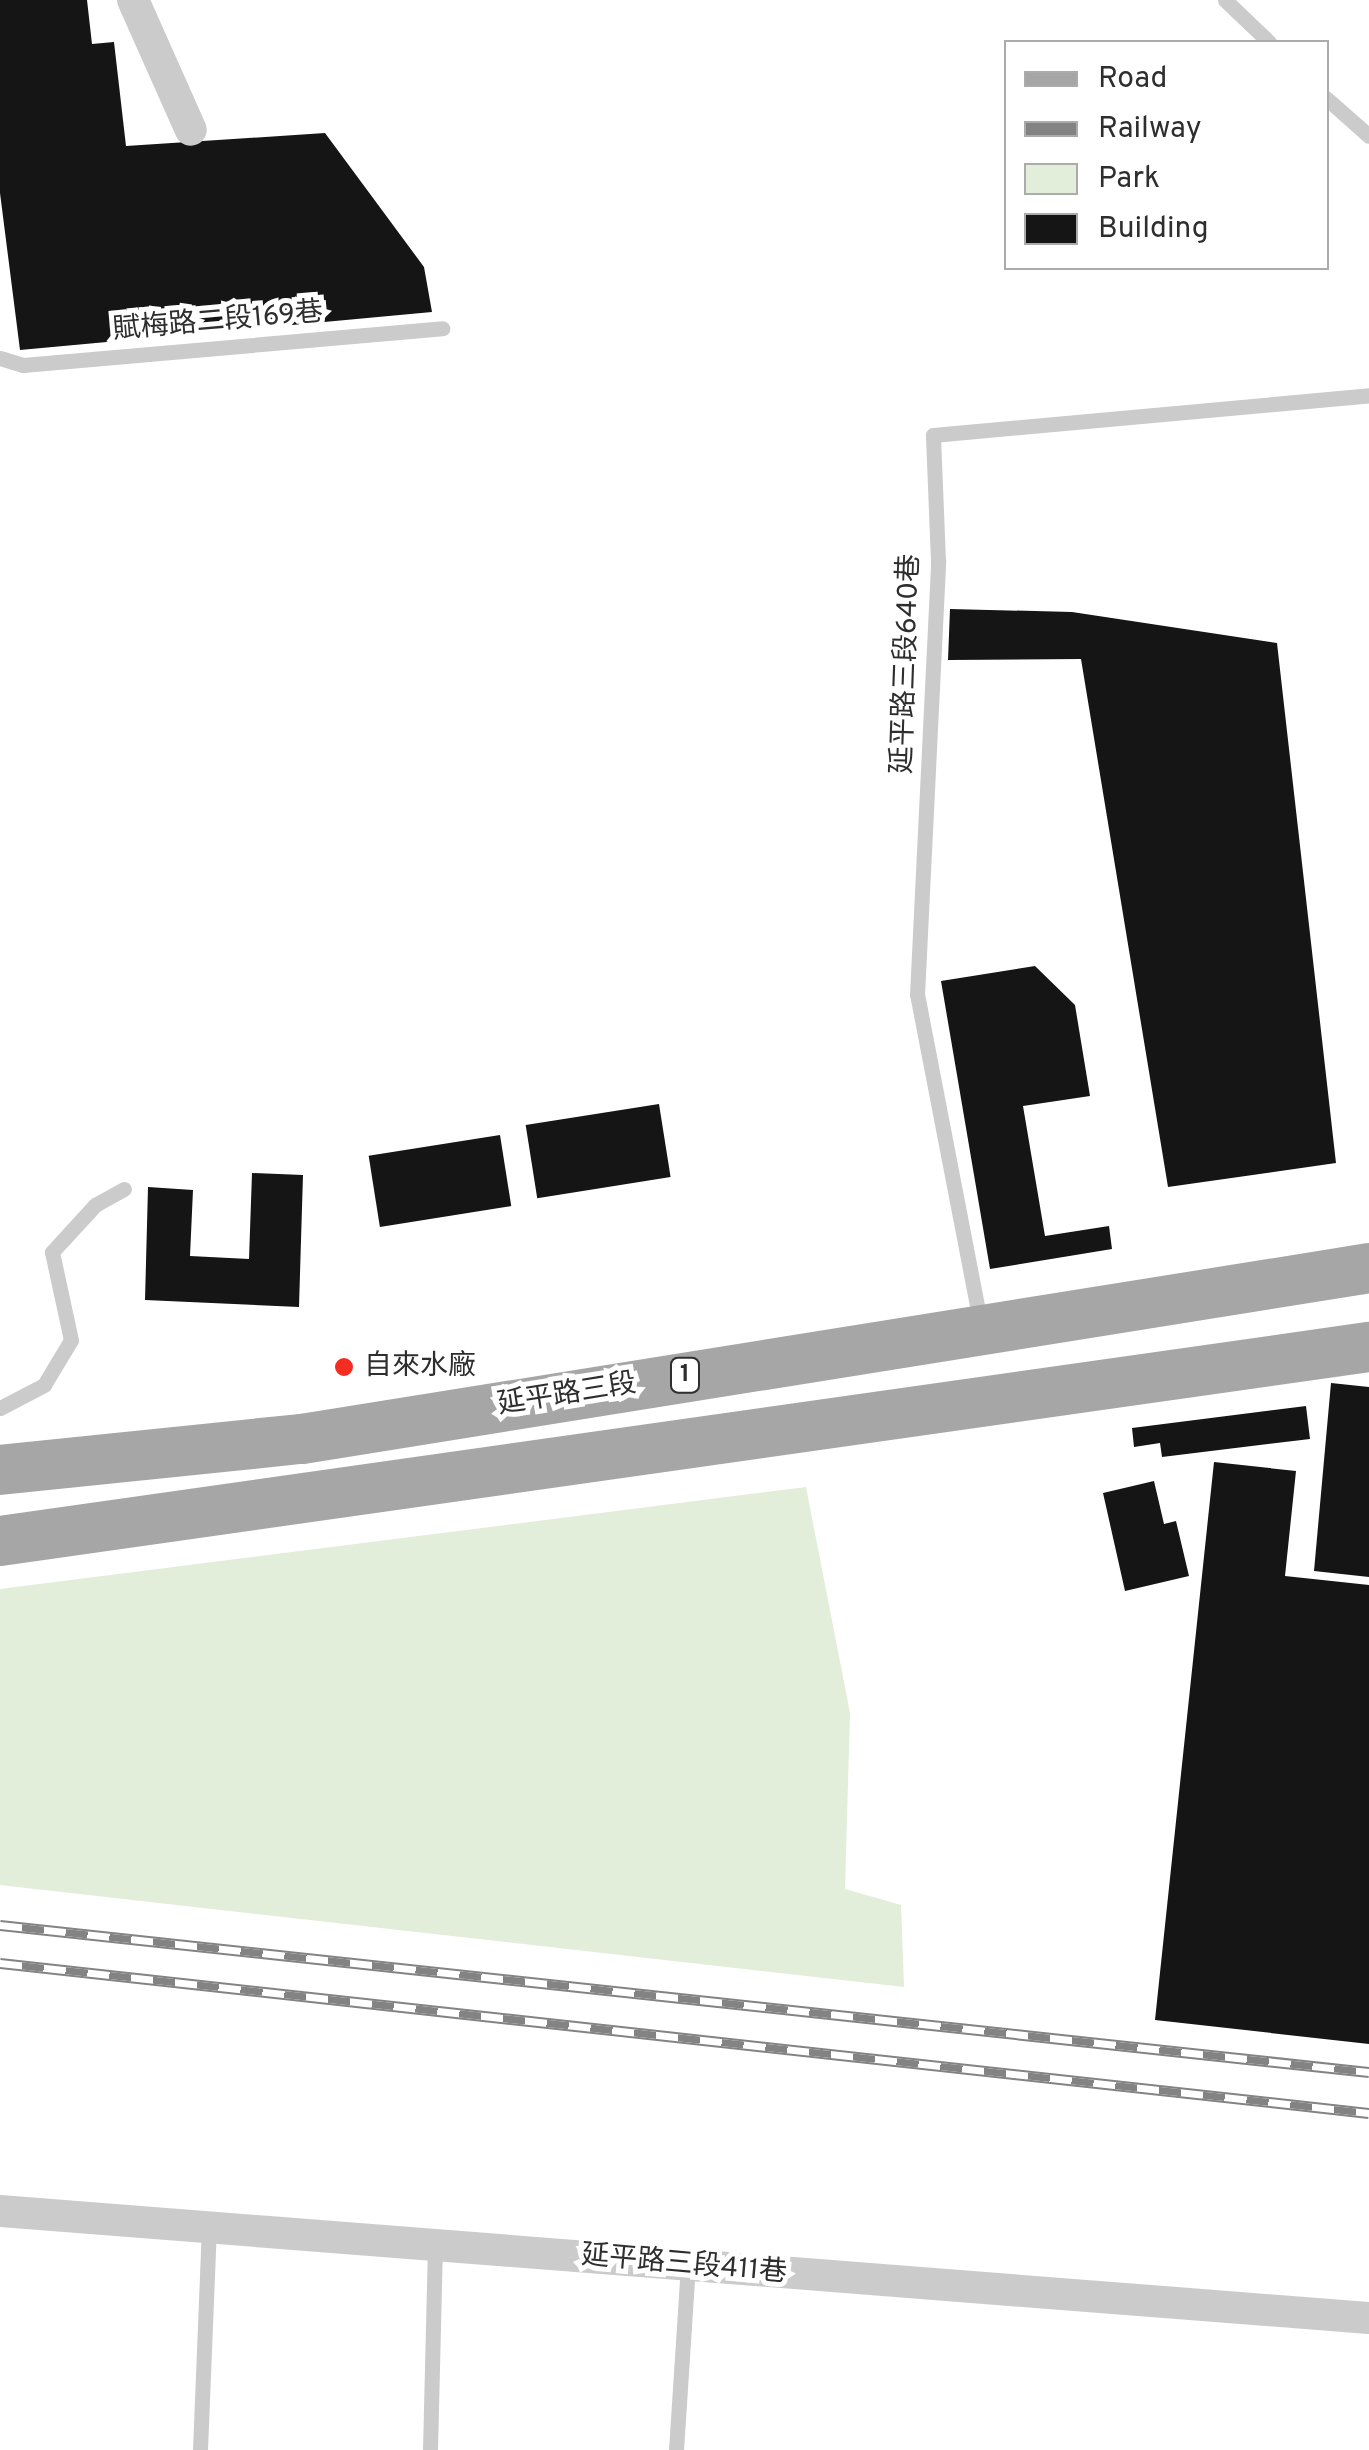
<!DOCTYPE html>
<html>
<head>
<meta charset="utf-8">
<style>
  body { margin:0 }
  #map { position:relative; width:1369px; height:2450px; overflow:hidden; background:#fff; font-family:Overpass,"Noto Sans TC",sans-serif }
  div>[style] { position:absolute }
  .green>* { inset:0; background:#e2edda }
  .building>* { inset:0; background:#151515; transform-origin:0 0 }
  .service>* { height:15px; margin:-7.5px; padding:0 7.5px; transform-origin:7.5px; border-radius:7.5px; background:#cbcbcb }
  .minor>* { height:32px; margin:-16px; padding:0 16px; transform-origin:16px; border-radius:16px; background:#cbcbcb }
  .primary>* { height:50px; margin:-25px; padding:0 25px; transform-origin:25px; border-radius:25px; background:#a6a6a6 }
  .rail>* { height:11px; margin-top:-5.5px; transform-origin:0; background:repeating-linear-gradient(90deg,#fff 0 22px,#838383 0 44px); box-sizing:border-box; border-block:2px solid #838383 }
  .dots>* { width:28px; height:28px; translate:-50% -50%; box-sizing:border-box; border:5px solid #fff; border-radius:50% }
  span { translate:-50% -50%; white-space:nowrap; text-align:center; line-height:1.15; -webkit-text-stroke:10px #fff; paint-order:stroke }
  .shield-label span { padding:2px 8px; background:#fff; border:2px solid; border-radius:8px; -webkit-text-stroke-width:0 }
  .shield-label { font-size:25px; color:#2e2e2e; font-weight:700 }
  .street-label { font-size:28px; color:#2e2e2e }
  .poi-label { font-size:28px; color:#2e2e2e }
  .left { translate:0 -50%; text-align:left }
  .legend { position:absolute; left:1004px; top:40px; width:325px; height:230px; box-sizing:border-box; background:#fff; border:2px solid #ababab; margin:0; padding:12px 18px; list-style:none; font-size:30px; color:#2e2e2e }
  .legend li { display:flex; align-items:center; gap:20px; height:50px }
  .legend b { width:50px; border:2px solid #ababab }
</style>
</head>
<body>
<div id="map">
  <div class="green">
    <i style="clip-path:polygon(806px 1487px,850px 1713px,845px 1889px,901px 1905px,904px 1987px,0 1885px,0 1589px)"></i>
  </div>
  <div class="building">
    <i style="clip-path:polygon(0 0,87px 0,92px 44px,114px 42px,126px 146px,325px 133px,424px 267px,432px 312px,20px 350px,0 193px)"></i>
    <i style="clip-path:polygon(950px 609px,1072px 612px,1277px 643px,1336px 1163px,1168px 1187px,1081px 659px,948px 660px)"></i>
    <i style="clip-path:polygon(1035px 966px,1075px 1005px,1090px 1096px,1023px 1106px,1045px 1236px,1109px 1226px,1112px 1249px,990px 1269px,941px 981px)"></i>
    <i style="left:659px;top:1104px;width:74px;height:135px;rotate:81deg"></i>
    <i style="left:500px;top:1135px;width:72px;height:133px;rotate:81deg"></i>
    <i style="clip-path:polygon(252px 1173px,303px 1175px,299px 1307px,145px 1300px,148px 1187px,193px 1190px,190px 1256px,249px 1259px)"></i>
    <i style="clip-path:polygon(1331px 1383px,1369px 1387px,1369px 1577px,1314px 1571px)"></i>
    <i style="clip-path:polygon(1306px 1406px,1310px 1439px,1162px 1457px,1160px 1443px,1134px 1447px,1132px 1428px)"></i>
    <i style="clip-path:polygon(1214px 1462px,1296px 1471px,1285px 1576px,1369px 1585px,1369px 2044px,1155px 2020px)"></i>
    <i style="clip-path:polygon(1154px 1481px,1164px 1524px,1176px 1521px,1189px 1576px,1125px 1591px,1103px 1493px)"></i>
  </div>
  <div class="service">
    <i style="left:1225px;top:0;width:61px;rotate:43.7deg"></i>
    <i style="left:1326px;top:98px;width:57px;rotate:41.5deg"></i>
    <i style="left:0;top:358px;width:24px;rotate:17deg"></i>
    <i style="left:23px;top:365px;width:421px;rotate:-5deg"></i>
    <i style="left:980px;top:1321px;width:332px;rotate:-100.9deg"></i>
    <i style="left:917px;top:995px;width:435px;rotate:-87.2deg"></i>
    <i style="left:938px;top:561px;width:126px;rotate:-92.3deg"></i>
    <i style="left:933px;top:435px;width:438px;rotate:-5.2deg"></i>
    <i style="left:0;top:1408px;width:50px;rotate:-27.6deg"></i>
    <i style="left:44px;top:1385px;width:52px;rotate:-59deg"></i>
    <i style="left:71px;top:1340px;width:90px;rotate:-102.2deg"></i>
    <i style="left:52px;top:1252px;width:64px;rotate:-47.5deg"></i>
    <i style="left:95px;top:1205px;width:33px;rotate:-29deg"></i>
    <i style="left:200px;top:2450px;width:222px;rotate:-87.7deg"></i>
    <i style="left:430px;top:2450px;width:204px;rotate:-88.6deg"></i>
    <i style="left:676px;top:2450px;width:184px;rotate:-86.3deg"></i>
  </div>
  <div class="minor">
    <i style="left:133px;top:0;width:142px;rotate:66deg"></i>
    <i style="left:0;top:2211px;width:1373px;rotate:4.47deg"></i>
  </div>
  <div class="primary">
    <i style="left:0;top:1470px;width:304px;rotate:-5.9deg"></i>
    <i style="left:302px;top:1439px;width:1081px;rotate:-9.1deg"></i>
    <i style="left:0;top:1541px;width:1383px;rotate:-8.07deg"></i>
  </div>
  <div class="rail">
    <i style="left:0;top:1925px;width:1377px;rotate:6.13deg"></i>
    <i style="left:0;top:1963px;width:1377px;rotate:6.25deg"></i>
  </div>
  <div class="dots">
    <i style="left:344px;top:1367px;background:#f42c21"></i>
  </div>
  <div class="shield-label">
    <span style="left:685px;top:1375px">1</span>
  </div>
  <div class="street-label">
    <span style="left:218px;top:322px;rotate:-5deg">賦梅路二段169巷</span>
    <span style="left:907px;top:664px;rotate:-88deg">延平路三段640巷</span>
    <span style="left:567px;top:1395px;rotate:-9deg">延平路三段</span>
    <span style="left:684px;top:2265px;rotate:5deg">延平路三段411巷</span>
  </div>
  <div class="poi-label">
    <span class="left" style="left:364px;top:1367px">自來水廠</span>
  </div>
  <ul class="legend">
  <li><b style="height:12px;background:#a6a6a6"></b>Road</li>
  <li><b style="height:12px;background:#838383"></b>Railway</li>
  <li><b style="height:28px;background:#e2edda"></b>Park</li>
  <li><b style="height:28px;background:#151515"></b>Building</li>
  </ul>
</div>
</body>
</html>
